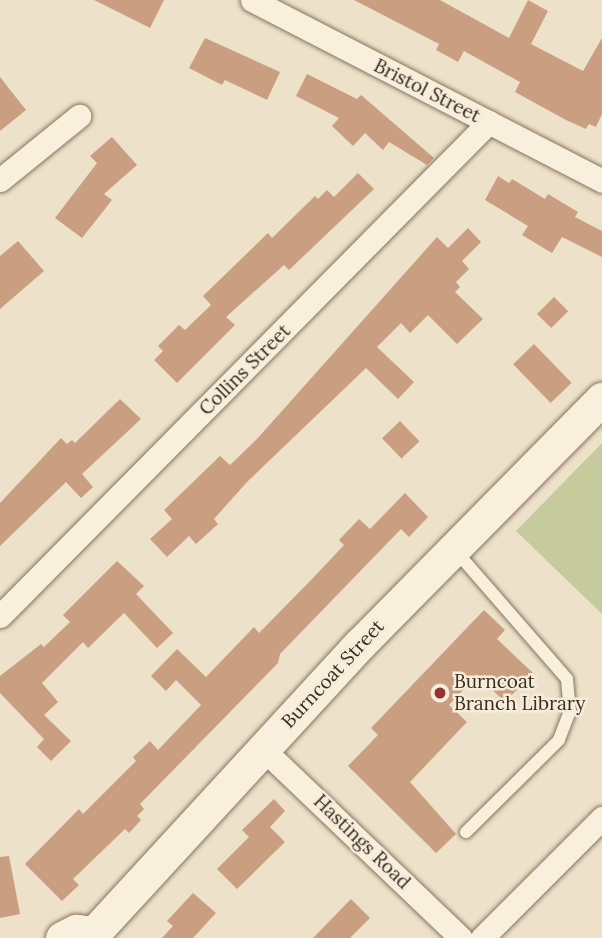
<!DOCTYPE html>
<html>
<head>
<meta charset="utf-8">
<style>
  body { margin:0 }
  #map { position:relative; width:602px; height:938px; overflow:hidden; background:#ede2c9; font-family:Lora,serif }
  div>[style] { position:absolute }
  .green>* { inset:0; background:#c6cb9d }
  .building>* { inset:0; background:#c99e81; transform-origin:0 0 }
  .roads { filter:drop-shadow(0 0 2px #89745f) drop-shadow(0 0 2px #89745f) }
  .lane>* { height:12px; margin:-6px; padding:0 6px; transform-origin:6px; border-radius:6px; background:#f8efdd }
  .street>* { height:23px; margin:-11.5px; padding:0 11.5px; transform-origin:11.5px; border-radius:11.5px; background:#f8efdd }
  .secondary>* { height:33px; margin:-16.5px; padding:0 16.5px; transform-origin:16.5px; border-radius:16.5px; background:#f8efdd }
  .dots>* { width:19px; height:19px; translate:-50% -50%; box-sizing:border-box; border:4px solid #f5ecd9; border-radius:50% }
  span { translate:-50% -50%; white-space:nowrap; text-align:center; line-height:1.15; -webkit-text-stroke:5px #f5ecd9; paint-order:stroke }
  .street-label { font-size:19px; color:#3a2d21 }
  .poi-label { font-size:19px; color:#3a2d21 }
  .left { translate:0 -50%; text-align:left }
</style>
</head>
<body>
<div id="map">
  <div class="green">
    <i style="clip-path:polygon(602px 443px,602px 614px,516px 531px)"></i>
  </div>
  <div class="building">
    <i style="clip-path:polygon(94px 0,164px 0,150px 28px)"></i>
    <i style="clip-path:polygon(354px 0,440px 0,509px 38px,528px 0,548px 11px,531px 44px,583px 71px,602px 38px,602px 114px,596px 127px,589px 124px,586px 129px,566px 120px,515px 92px,520px 82px,464px 51px,458px 62px,436px 50px,439px 44px)"></i>
    <i style="clip-path:polygon(205px 38px,280px 72px,267px 100px,225px 80px,222px 85px,189px 68px)"></i>
    <i style="clip-path:polygon(307px 74px,357px 99px,361px 95px,434px 158px,427px 165px,389px 142px,383px 150px,365px 133px,353px 146px,332px 126px,339px 118px,296px 96px)"></i>
    <i style="clip-path:polygon(0 77px,26px 110px,0 131px)"></i>
    <i style="clip-path:polygon(112px 137px,137px 165px,104px 194px,112px 200px,82px 238px,55px 218px,97px 163px,90px 156px)"></i>
    <i style="clip-path:polygon(358px 173px,374px 189px,289px 270px,284px 265px,226px 317px,235px 325px,177px 383px,154px 360px,163px 351px,158px 346px,179px 325px,185px 330px,211px 305px,203px 296px,268px 233px,272px 238px,315px 196px,318px 199px,327px 190px,334px 197px)"></i>
    <i style="clip-path:polygon(498px 176px,509px 183px,512px 179px,545px 199px,548px 194px,578px 212px,575px 217px,602px 231px,602px 257px,562px 237px,552px 253px,522px 235px,528px 226px,485px 200px)"></i>
    <i style="clip-path:polygon(468px 228px,481px 242px,462px 261px,469px 269px,456px 282px,460px 287px,455px 292px,483px 319px,457px 344px,428px 315px,410px 333px,401px 323px,377px 347px,414px 382px,398px 399px,366px 368px,247px 482px,214px 519px,218px 524px,196px 544px,189px 536px,167px 557px,150px 539px,172px 519px,164px 510px,220px 456px,230px 465px,257px 439px,437px 237px,448px 248px)"></i>
    <i style="clip-path:polygon(18px 241px,44px 271px,0 309px,0 256px)"></i>
    <i style="left:554px;top:297px;width:20px;height:24px;rotate:45deg"></i>
    <i style="left:534px;top:344px;width:54px;height:29px;rotate:46deg"></i>
    <i style="clip-path:polygon(120px 399px,141px 419px,82px 474px,93px 487px,81px 498px,66px 482px,0 546px,0 503px,61px 438px,67px 444px,72px 440px,75px 443px)"></i>
    <i style="left:400px;top:421px;width:28px;height:25px;rotate:46deg"></i>
    <i style="clip-path:polygon(405px 493px,428px 517px,409px 537px,401px 529px,280px 654px,278px 663px,140px 804px,144px 809px,137px 816px,141px 820px,129px 833px,125px 829px,73px 879px,79px 885px,62px 901px,25px 864px,79px 809px,83px 814px,136px 761px,133px 757px,150px 741px,158px 750px,201px 705px,176px 680px,166px 691px,151px 676px,177px 649px,206px 677px,254px 627px,259px 633px,313px 578px,344px 545px,339px 540px,359px 519px,370px 529px)"></i>
    <i style="clip-path:polygon(117px 561px,144px 586px,136px 594px,173px 633px,157px 648px,124px 613px,88px 648px,83px 642px,42px 683px,58px 702px,44px 715px,71px 741px,51px 761px,37px 747px,44px 739px,0 693px,0 676px,41px 644px,44px 647px,70px 622px,63px 615px)"></i>
    <i style="clip-path:polygon(484px 610px,505px 630px,497px 639px,533px 673px,505px 702px,477px 675px,449px 705px,467px 722px,410px 782px,456px 834px,436px 853px,348px 766px,378px 735px,371px 728px)"></i>
    <i style="clip-path:polygon(274px 799px,285px 811px,270px 827px,285px 842px,237px 889px,217px 869px,249px 837px,242px 830px)"></i>
    <i style="clip-path:polygon(9px 856px,20px 914px,0 918px,0 857px)"></i>
    <i style="clip-path:polygon(193px 893px,216px 913px,193px 938px,162px 938px,173px 926px,167px 921px)"></i>
    <i style="clip-path:polygon(351px 899px,370px 918px,350px 938px,313px 938px)"></i>
  </div>
  <div class="roads">
    <div class="lane">
      <i style="left:454px;top:549px;width:172px;rotate:49deg"></i>
      <i style="left:567px;top:679px;width:32px;rotate:85deg"></i>
      <i style="left:570px;top:711px;width:31px;rotate:111deg"></i>
      <i style="left:559px;top:740px;width:131px;rotate:135.3deg"></i>
    </div>
    <div class="street">
      <i style="left:252px;top:0;width:394px;rotate:27.3deg"></i>
      <i style="left:0;top:180px;width:102px;rotate:-39deg"></i>
      <i style="left:0;top:616px;width:695px;rotate:-45.29deg"></i>
      <i style="left:262px;top:748px;width:275px;rotate:43.7deg"></i>
      <i style="left:482px;top:938px;width:170px;rotate:-45deg"></i>
    </div>
    <div class="secondary">
      <i style="left:62px;top:938px;width:16px;rotate:-27deg"></i>
      <i style="left:76px;top:931px;width:18px;rotate:6deg"></i>
      <i style="left:94px;top:933px;width:394px;rotate:-47.4deg"></i>
      <i style="left:361px;top:643px;width:343px;rotate:-45.4deg"></i>
    </div>
  </div>
  <div class="dots">
    <i style="left:440px;top:693px;background:#953133"></i>
  </div>
  <div class="street-label">
    <span style="left:427px;top:91px;rotate:27deg">Bristol Street</span>
    <span style="left:245px;top:370px;rotate:-45deg">Collins Street</span>
    <span style="left:333px;top:674px;rotate:-47deg">Burncoat Street</span>
    <span style="left:362px;top:842px;rotate:44deg">Hastings Road</span>
  </div>
  <div class="poi-label">
    <span class="left" style="left:454px;top:693px">Burncoat<br>Branch Library</span>
  </div>
</div>
</body>
</html>
